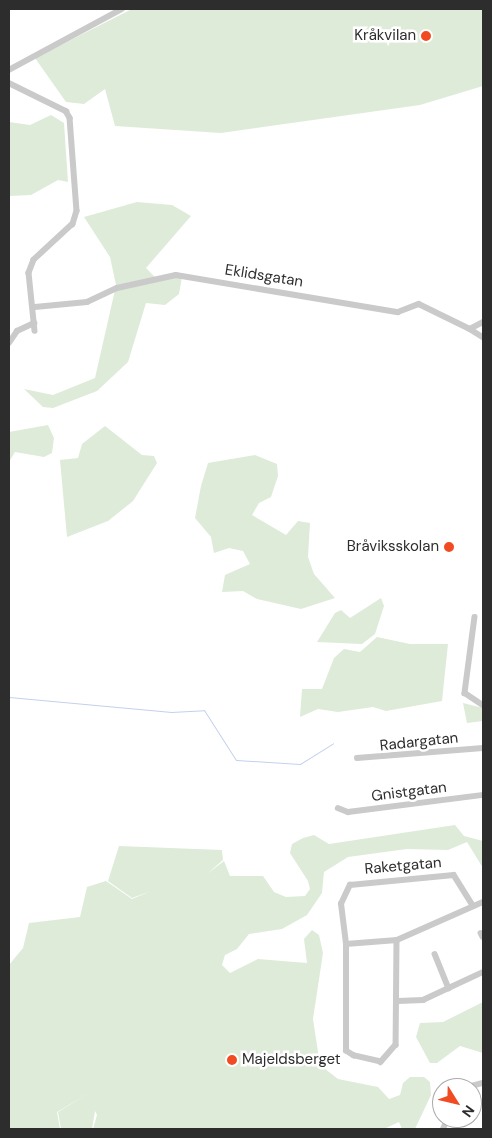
<!DOCTYPE html>
<meta charset="utf-8">
<style>
body{margin:0}
#map{position:relative;width:492px;height:1138px;overflow:hidden;background:#fff;font-family:"DM Sans",sans-serif}
div>[style]{position:absolute}
.green>*{inset:0;background:#deebd9}
.stream>*{height:1px;margin:-0.5px;padding:0 0.5px;transform-origin:0.5px;border-radius:0.5px;background:#c3d1ed}
.street>*{height:5.5px;margin:-2.75px;padding:0 2.75px;transform-origin:2.75px;border-radius:2.75px;background:#cacaca}
.dots>*{width:14px;height:14px;translate:-50% -50%;box-sizing:border-box;border:2px solid #fff;border-radius:50%}
span{translate:-50% -50%;white-space:nowrap;text-align:center;line-height:1.15;-webkit-text-stroke:5px #fff;paint-order:stroke}
.poi-label{font-size:15px;color:#2d2d2d}
.right{translate:-100% -50%;text-align:right}
.left{translate:0 -50%;text-align:left}
.street-label{font-size:15px;color:#2d2d2d}
.frame{position:absolute;inset:0;border:10px solid #2d2d2d;pointer-events:none}
.north{position:absolute;left:432px;top:1078px;width:50px;height:50px;box-sizing:border-box;background:#fff;border:1px solid #ababab;border-radius:50%;rotate:126deg;font-size:14px;font-weight:700;line-height:20px;text-align:center;color:#2d2d2d}
.north::after{content:'';display:block;margin:auto;width:18px;height:22px;background:#f04b23;clip-path:polygon(50% 0,100% 100%,50% 72%,0 100%)}
</style>
<div id="map">
<div class="green">
<div style="clip-path:polygon(132px 9px,483px 9px,483px 86px,420px 105px,221px 133px,115px 126px,105px 89px,84px 104px,66px 102px,35px 58px)"></div>
<div style="clip-path:polygon(51px 115px,64px 123px,68px 182px,58px 180px,31px 195px,9px 196px,9px 122px,30px 125px)"></div>
<div style="clip-path:polygon(137px 202px,172px 205px,191px 216px,146px 268px,155px 277px,143px 283px,116px 285px,110px 257px,84px 217px)"></div>
<div style="clip-path:polygon(175px 276px,182px 277px,179px 294px,165px 305px,146px 303px,128px 362px,97px 391px,53px 408px,43px 407px,24px 389px,53px 395px,95px 378px,115px 290px)"></div>
<div style="clip-path:polygon(48px 425px,54px 438px,52px 453px,44px 457px,15px 452px,9px 462px,9px 432px)"></div>
<div style="clip-path:polygon(105px 426px,142px 455px,154px 456px,157px 463px,133px 501px,108px 521px,67px 537px,60px 460px,78px 458px,82px 444px)"></div>
<div style="clip-path:polygon(255px 455px,277px 464px,278px 476px,271px 497px,259px 503px,252px 515px,286px 535px,298px 521px,310px 523px,308px 557px,314px 574px,335px 598px,301px 609px,257px 599px,243px 591px,222px 592px,225px 575px,250px 564px,243px 551px,229px 548px,214px 553px,211px 537px,195px 518px,201px 486px,208px 463px)"></div>
<div style="clip-path:polygon(381px 598px,384px 606px,375px 634px,362px 644px,317px 642px,335px 613px,341px 610px,350px 618px)"></div>
<div style="clip-path:polygon(377px 637px,410px 644px,448px 644px,442px 701px,386px 711px,373px 707px,338px 712px,318px 709px,300px 717px,302px 689px,322px 689px,334px 658px,344px 649px,360px 652px)"></div>
<div style="clip-path:polygon(463px 703px,483px 708px,483px 721px,467px 723px)"></div>
<div style="clip-path:polygon(455px 825px,464px 836px,483px 841px,483px 868px,467px 842px,448px 850px,407px 849px,348px 857px,324px 872px,322px 893px,307px 915px,282px 929px,249px 934px,237px 949px,225px 955px,222px 965px,230px 973px,258px 959px,307px 963px,304px 939px,312px 930px,319px 935px,323px 953px,313px 1019px,320px 1065px,338px 1079px,378px 1087px,389px 1099px,400px 1095px,403px 1083px,410px 1077px,424px 1077px,430px 1082px,431px 1095px,415px 1129px,402px 1129px,399px 1122px,384px 1129px,93px 1129px,97px 1115px,95px 1111px,92px 1129px,61px 1129px,58px 1112px,91px 1092px,57px 1112px,60px 1129px,9px 1129px,9px 965px,23px 948px,29px 923px,80px 917px,87px 887px,106px 881px,132px 899px,151px 891px,132px 898px,108px 881px,119px 846px,222px 850px,223px 860px,207px 874px,224px 861px,230px 876px,263px 876px,274px 892px,286px 897px,305px 896px,310px 889px,308px 881px,290px 853px,292px 844px,303px 838px,314px 835px,329px 844px)"></div>
<div style="clip-path:polygon(483px 1002px,483px 1053px,460px 1046px,437px 1063px,430px 1063px,416px 1037px,420px 1023px,443px 1022px)"></div>
</div>
<div class="stream">
<div style="left:9px;top:697px;width:163px;rotate:5.3deg"></div>
<div style="left:171px;top:712px;width:33px;rotate:-3deg"></div>
<div style="left:204px;top:710px;width:59px;rotate:57.4deg"></div>
<div style="left:236px;top:760px;width:64px;rotate:3.6deg"></div>
<div style="left:300px;top:764px;width:39px;rotate:-32deg"></div>
</div>
<div class="street">
<div style="left:9px;top:70px;width:128px;rotate:-28.4deg"></div>
<div style="left:9px;top:83px;width:64px;rotate:26.2deg"></div>
<div style="left:66px;top:111px;width:8px;rotate:60deg"></div>
<div style="left:70px;top:118px;width:93px;rotate:85.7deg"></div>
<div style="left:77px;top:211px;width:14px;rotate:107deg"></div>
<div style="left:73px;top:224px;width:53px;rotate:137.3deg"></div>
<div style="left:34px;top:260px;width:14px;rotate:111deg"></div>
<div style="left:29px;top:273px;width:58px;rotate:84.1deg"></div>
<div style="left:35px;top:307px;width:52px;rotate:-5.5deg"></div>
<div style="left:87px;top:302px;width:33px;rotate:-25deg"></div>
<div style="left:117px;top:288px;width:60px;rotate:-12.4deg"></div>
<div style="left:176px;top:275px;width:225px;rotate:9.5deg"></div>
<div style="left:398px;top:312px;width:22px;rotate:-21deg"></div>
<div style="left:419px;top:304px;width:57px;rotate:26.1deg"></div>
<div style="left:470px;top:329px;width:15px;rotate:-28deg"></div>
<div style="left:470px;top:329px;width:15px;rotate:32deg"></div>
<div style="left:9px;top:343px;width:14px;rotate:-56deg"></div>
<div style="left:17px;top:331px;width:19px;rotate:-25deg"></div>
<div style="left:475px;top:617px;width:77px;rotate:97.5deg"></div>
<div style="left:465px;top:693px;width:22px;rotate:34deg"></div>
<div style="left:357px;top:758px;width:126px;rotate:-4.5deg"></div>
<div style="left:338px;top:808px;width:11px;rotate:22deg"></div>
<div style="left:348px;top:812px;width:136px;rotate:-7.2deg"></div>
<div style="left:481px;top:933px;width:4px;rotate:63deg"></div>
<div style="left:397px;top:940px;width:105px;rotate:90.5deg"></div>
<div style="left:396px;top:1045px;width:23px;rotate:131deg"></div>
<div style="left:381px;top:1062px;width:28px;rotate:-167deg"></div>
<div style="left:354px;top:1056px;width:9px;rotate:-148deg"></div>
<div style="left:346px;top:1051px;width:107px;rotate:-90deg"></div>
<div style="left:346px;top:944px;width:40px;rotate:-97.1deg"></div>
<div style="left:341px;top:904px;width:21px;rotate:-65deg"></div>
<div style="left:350px;top:885px;width:104px;rotate:-5.5deg"></div>
<div style="left:454px;top:875px;width:36px;rotate:58deg"></div>
<div style="left:346px;top:944px;width:51px;rotate:-4.5deg"></div>
<div style="left:397px;top:940px;width:94px;rotate:-23.8deg"></div>
<div style="left:435px;top:954px;width:37px;rotate:68deg"></div>
<div style="left:398px;top:1001px;width:25px;rotate:-2deg"></div>
<div style="left:423px;top:1000px;width:66px;rotate:-25deg"></div>
<div style="left:464px;top:1088px;width:20px;rotate:-15deg"></div>
<div style="left:443px;top:1129px;width:12px;rotate:-66deg"></div>
</div>
<div class="dots">
<div style="left:426px;top:36px;background:#f04b23"></div>
<div style="left:449px;top:547px;background:#f04b23"></div>
<div style="left:232px;top:1060px;background:#f04b23"></div>
</div>
<div class="poi-label">
<span class="right" style="left:416px;top:36px">Kråkvilan</span>
<span class="right" style="left:439px;top:547px">Bråviksskolan</span>
<span class="left" style="left:242px;top:1060px">Majeldsberget</span>
</div>
<div class="street-label">
<span style="left:264px;top:276px;rotate:9deg">Eklidsgatan</span>
<span style="left:419px;top:742px;rotate:-6deg">Radargatan</span>
<span style="left:409px;top:792px;rotate:-7deg">Gnistgatan</span>
<span style="left:403px;top:866px;rotate:-5deg">Raketgatan</span>
</div>
<div class="frame"></div>
<div class="north">N</div>
</div>
